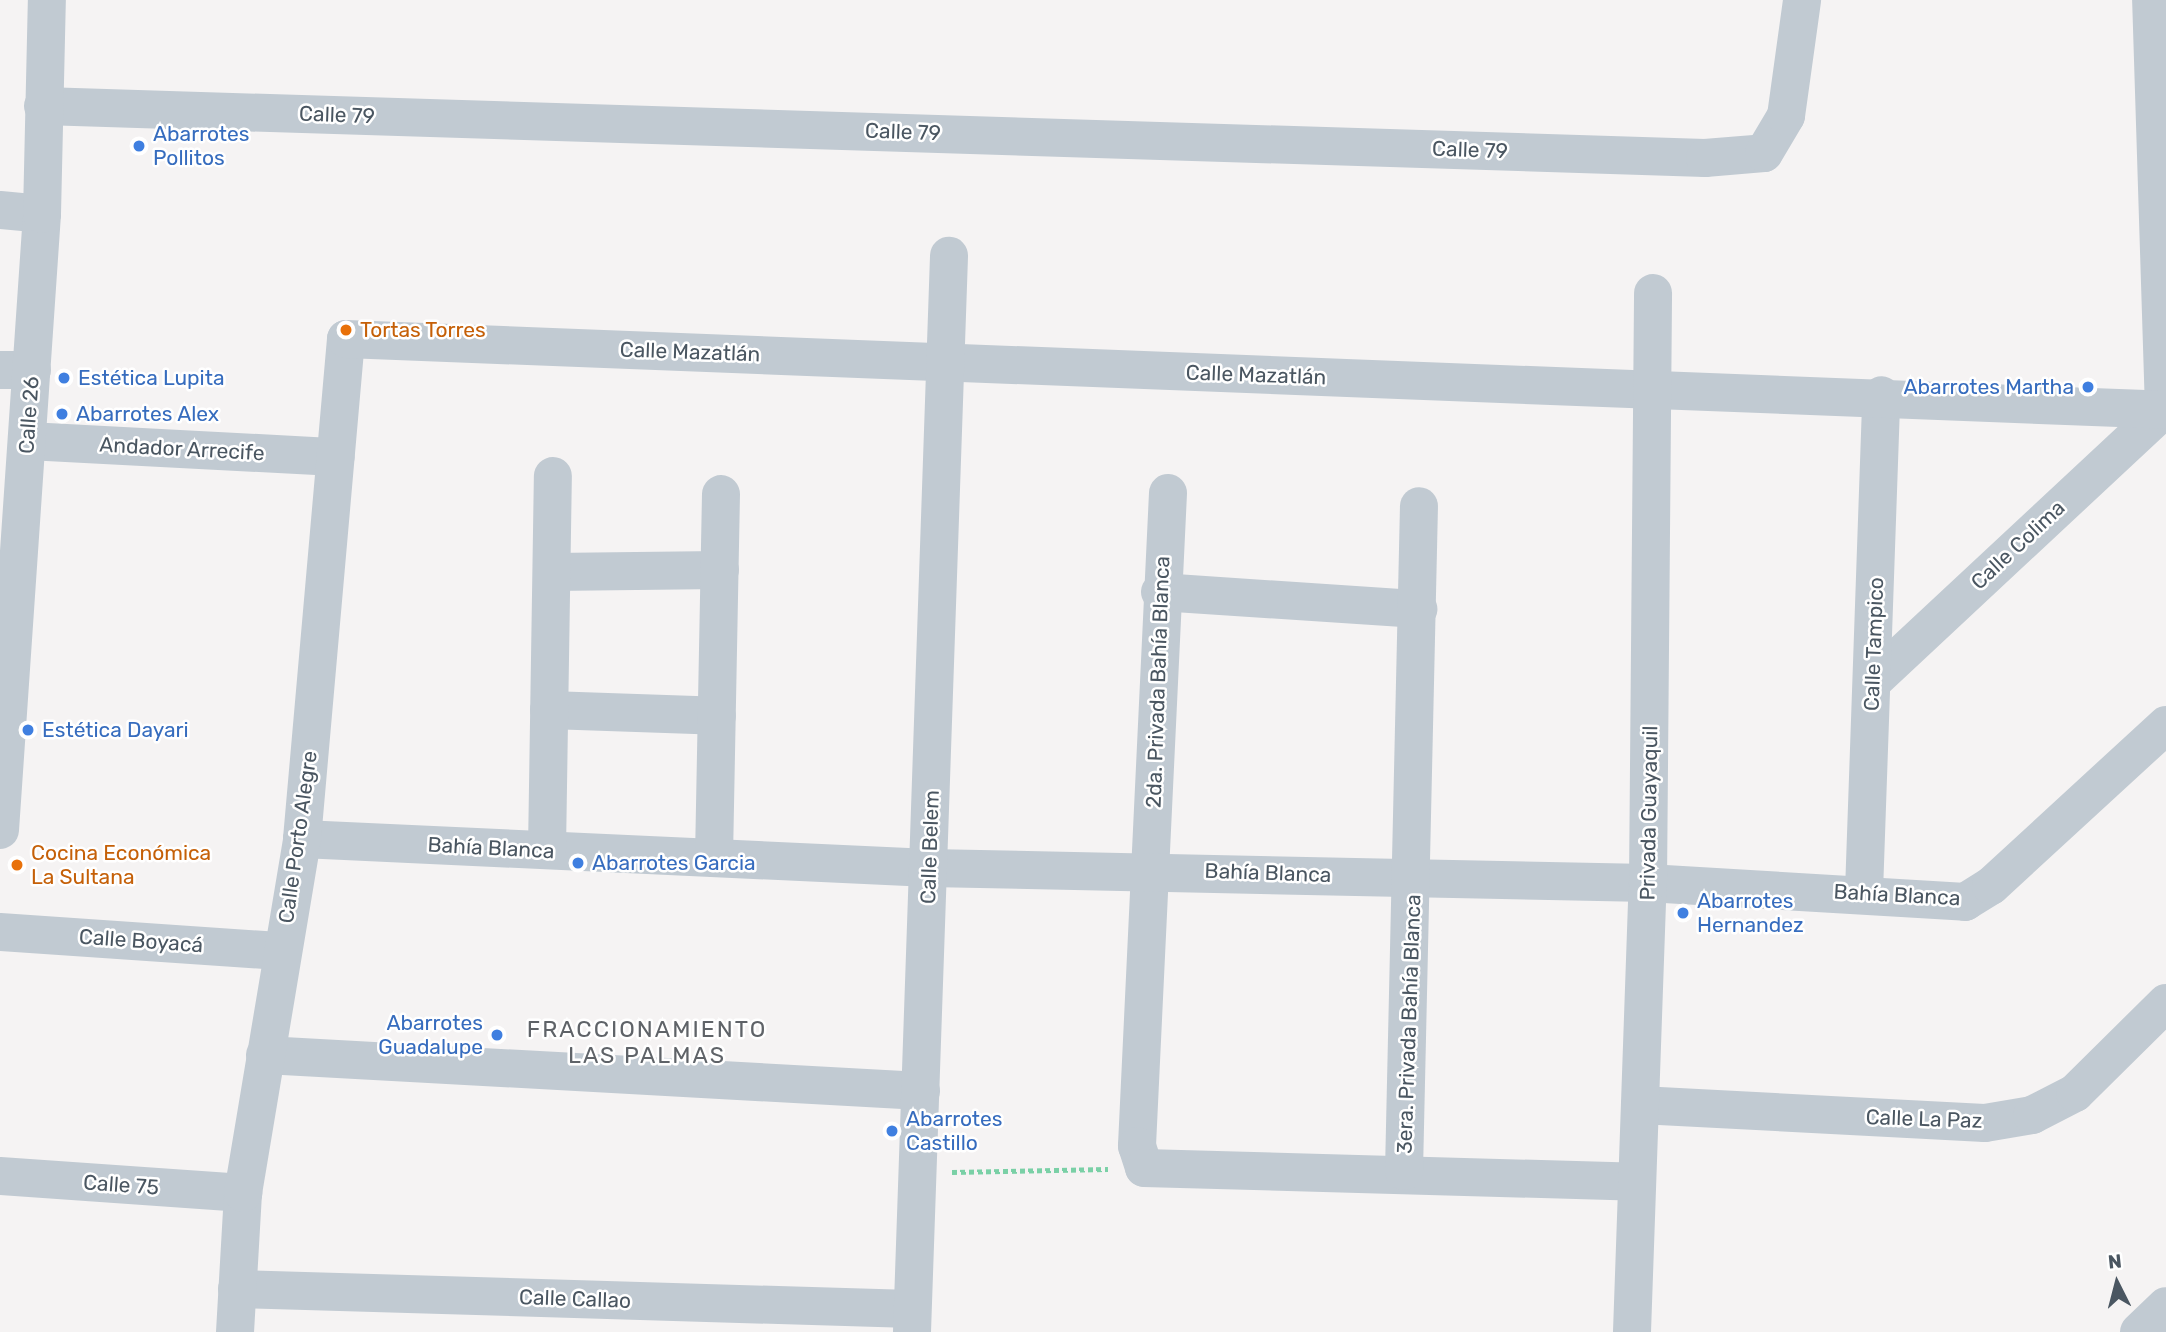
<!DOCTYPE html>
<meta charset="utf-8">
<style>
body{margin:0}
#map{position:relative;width:2166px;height:1332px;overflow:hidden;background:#f5f3f3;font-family:Rubik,sans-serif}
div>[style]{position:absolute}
.path>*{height:4.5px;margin-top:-2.25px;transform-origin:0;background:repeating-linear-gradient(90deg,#7ad0a6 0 5px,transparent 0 8.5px)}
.minor>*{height:38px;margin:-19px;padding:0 19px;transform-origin:19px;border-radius:19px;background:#c1cad2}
.dots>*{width:19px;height:19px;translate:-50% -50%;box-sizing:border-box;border:4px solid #fff;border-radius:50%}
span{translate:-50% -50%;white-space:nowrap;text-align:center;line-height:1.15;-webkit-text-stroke:5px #fff;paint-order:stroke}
.street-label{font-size:21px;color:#4a5661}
.shop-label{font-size:21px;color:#366cbe}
.left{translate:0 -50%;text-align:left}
.right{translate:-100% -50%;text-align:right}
.food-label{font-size:21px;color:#c56008}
.neighbourhood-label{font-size:23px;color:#5f6368;letter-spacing:2px}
.north{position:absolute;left:2082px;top:1248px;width:70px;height:70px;-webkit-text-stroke:5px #fff;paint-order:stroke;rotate:354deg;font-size:19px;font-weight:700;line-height:28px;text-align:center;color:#4a5661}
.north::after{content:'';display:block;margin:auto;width:24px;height:32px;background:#4a5661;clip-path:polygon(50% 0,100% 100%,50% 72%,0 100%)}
</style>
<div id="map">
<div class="path">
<div style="left:952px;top:1172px;width:156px;rotate:-1.1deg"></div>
</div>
<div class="minor">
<div style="left:43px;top:106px;width:1663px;rotate:1.79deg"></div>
<div style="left:1705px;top:158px;width:59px;rotate:-4.8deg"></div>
<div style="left:1764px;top:153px;width:43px;rotate:-59.3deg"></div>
<div style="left:1786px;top:116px;width:117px;rotate:-82.1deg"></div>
<div style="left:0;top:210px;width:42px;rotate:5.4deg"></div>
<div style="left:0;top:370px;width:32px"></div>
<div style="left:28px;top:441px;width:308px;rotate:3deg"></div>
<div style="left:1168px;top:493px;width:654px;rotate:92.72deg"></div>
<div style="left:1137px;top:1146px;width:23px;rotate:72deg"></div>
<div style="left:1144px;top:1168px;width:493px;rotate:1.6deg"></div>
<div style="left:552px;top:572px;width:168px;rotate:-0.7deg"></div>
<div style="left:1160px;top:592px;width:259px;rotate:3.8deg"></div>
<div style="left:1873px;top:681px;width:398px;rotate:-43deg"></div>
<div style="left:2164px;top:410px;width:410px;rotate:-91.8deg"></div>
<div style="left:549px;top:710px;width:168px;rotate:2deg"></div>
<div style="left:0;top:830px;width:617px;rotate:-86.1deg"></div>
<div style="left:42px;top:214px;width:214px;rotate:-88.7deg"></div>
<div style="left:302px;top:839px;width:628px;rotate:2.65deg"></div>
<div style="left:929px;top:868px;width:719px;rotate:1.2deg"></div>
<div style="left:1648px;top:883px;width:318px;rotate:3.4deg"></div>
<div style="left:1965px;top:902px;width:31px;rotate:-32deg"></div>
<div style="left:1991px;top:886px;width:238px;rotate:-42.6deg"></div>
<div style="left:547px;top:850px;width:374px;rotate:-89.1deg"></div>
<div style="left:714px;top:858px;width:364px;rotate:-88.9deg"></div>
<div style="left:1864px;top:892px;width:497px;rotate:-88deg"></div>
<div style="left:0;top:932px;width:283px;rotate:3.9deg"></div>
<div style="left:265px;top:1055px;width:657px;rotate:3.14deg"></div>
<div style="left:1640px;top:1105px;width:345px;rotate:3deg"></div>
<div style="left:1985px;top:1123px;width:48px;rotate:-9.7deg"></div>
<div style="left:2032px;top:1115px;width:48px;rotate:-27.1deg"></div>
<div style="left:2075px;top:1093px;width:128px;rotate:-44.7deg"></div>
<div style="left:1404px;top:1171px;width:665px;rotate:-88.71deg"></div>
<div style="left:0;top:1176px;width:244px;rotate:4deg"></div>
<div style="left:237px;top:1289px;width:675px;rotate:1.7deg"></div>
<div style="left:235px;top:1332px;width:139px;rotate:-86.7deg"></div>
<div style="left:243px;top:1193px;width:359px;rotate:-80.5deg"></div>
<div style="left:302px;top:839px;width:502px;rotate:-84.97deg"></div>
<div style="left:346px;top:339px;width:1821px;rotate:2.23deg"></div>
<div style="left:912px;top:1332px;width:1077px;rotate:-88.03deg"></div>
<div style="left:1632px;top:1332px;width:449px;rotate:-88deg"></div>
<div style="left:1648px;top:883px;width:590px;rotate:-89.51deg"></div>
<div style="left:2139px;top:1332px;width:37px;rotate:-44deg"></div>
</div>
<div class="dots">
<div style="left:139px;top:146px;background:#3f7fe0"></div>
<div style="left:346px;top:330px;background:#e8710a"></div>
<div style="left:64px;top:378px;background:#3f7fe0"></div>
<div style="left:2088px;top:387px;background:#3f7fe0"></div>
<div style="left:62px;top:414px;background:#3f7fe0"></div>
<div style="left:28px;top:730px;background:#3f7fe0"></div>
<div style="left:578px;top:863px;background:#3f7fe0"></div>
<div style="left:17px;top:865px;background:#e8710a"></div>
<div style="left:1683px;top:913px;background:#3f7fe0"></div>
<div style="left:497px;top:1035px;background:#3f7fe0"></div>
<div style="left:892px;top:1131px;background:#3f7fe0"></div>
</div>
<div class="street-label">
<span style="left:337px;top:115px;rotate:2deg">Calle 79</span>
<span style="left:903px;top:132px;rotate:2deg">Calle 79</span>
<span style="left:1470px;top:150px;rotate:2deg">Calle 79</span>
<span style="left:690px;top:352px;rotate:2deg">Calle Mazatlán</span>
<span style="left:1256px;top:375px;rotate:2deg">Calle Mazatlán</span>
<span style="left:29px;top:415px;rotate:-86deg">Calle 26</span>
<span style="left:182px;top:449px;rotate:3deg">Andador Arrecife</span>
<span style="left:2018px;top:545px;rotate:-43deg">Calle Colima</span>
<span style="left:1874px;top:644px;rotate:-88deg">Calle Tampico</span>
<span style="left:1158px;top:682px;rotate:-88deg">2da. Privada Bahía Blanca</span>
<span style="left:1649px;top:813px;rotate:-89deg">Privada Guayaquil</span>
<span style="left:298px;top:837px;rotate:-82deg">Calle Porto Alegre</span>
<span style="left:930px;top:847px;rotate:-88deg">Calle Belem</span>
<span style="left:491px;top:848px;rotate:3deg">Bahía Blanca</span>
<span style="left:1268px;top:873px;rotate:2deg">Bahía Blanca</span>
<span style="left:1897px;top:895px;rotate:3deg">Bahía Blanca</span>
<span style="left:141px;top:941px;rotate:4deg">Calle Boyacá</span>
<span style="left:1409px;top:1024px;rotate:-88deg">3era. Privada Bahía Blanca</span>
<span style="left:1924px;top:1119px;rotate:2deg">Calle La Paz</span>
<span style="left:121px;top:1185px;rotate:4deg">Calle 75</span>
<span style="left:575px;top:1299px;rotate:2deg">Calle Callao</span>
</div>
<div class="shop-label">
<span class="left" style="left:153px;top:146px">Abarrotes<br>Pollitos</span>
<span class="left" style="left:78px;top:378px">Estética Lupita</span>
<span class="right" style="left:2074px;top:387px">Abarrotes Martha</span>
<span class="left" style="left:76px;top:414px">Abarrotes Alex</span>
<span class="left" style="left:42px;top:730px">Estética Dayari</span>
<span class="left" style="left:592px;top:863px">Abarrotes Garcia</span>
<span class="left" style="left:1697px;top:913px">Abarrotes<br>Hernandez</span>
<span class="right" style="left:483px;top:1035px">Abarrotes<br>Guadalupe</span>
<span class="left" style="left:906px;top:1131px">Abarrotes<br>Castillo</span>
</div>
<div class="food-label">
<span class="left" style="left:360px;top:330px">Tortas Torres</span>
<span class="left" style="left:31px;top:865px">Cocina Económica<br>La Sultana</span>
</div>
<div class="neighbourhood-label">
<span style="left:647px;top:1042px">FRACCIONAMIENTO<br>LAS PALMAS</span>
</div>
<div class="north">N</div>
</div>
